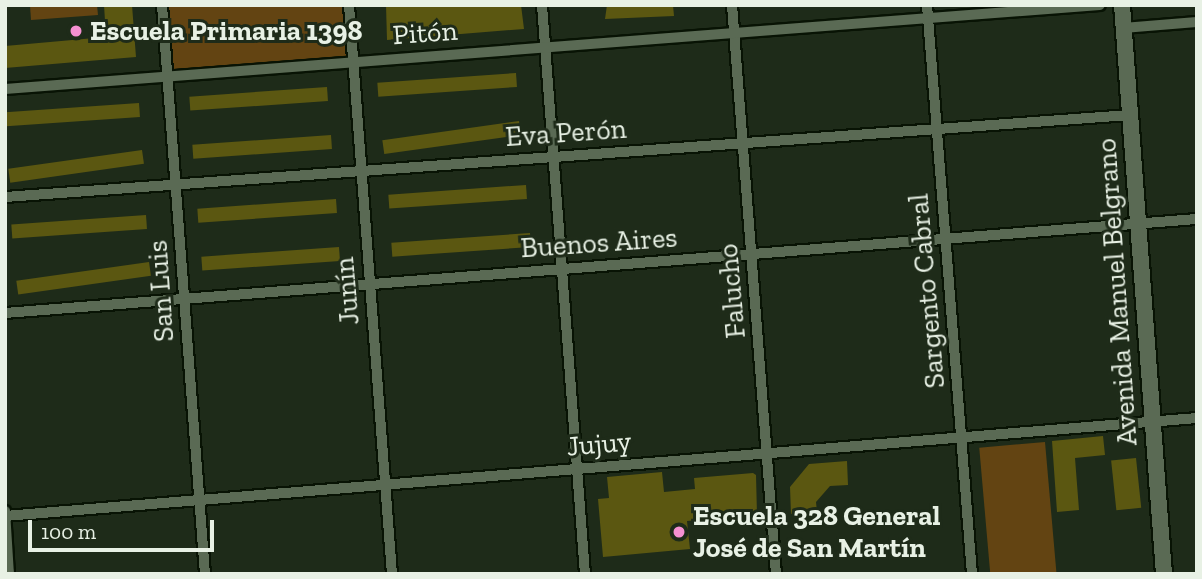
<!DOCTYPE html>
<meta charset="utf-8">
<style>
body{margin:0}
#map{position:relative;width:1202px;height:579px;overflow:hidden;background:#1e2b19;font-family:"Zilla Slab",serif}
div>[style]{position:absolute}
.green>*{inset:0;background:#634412;transform-origin:0 0}
.building>*{inset:0;background:#5b5711;transform-origin:0 0}
.roads{filter:drop-shadow(2px 0 #081304) drop-shadow(-2px 0 #081304) drop-shadow(0 2px #081304) drop-shadow(0 -2px #081304)}
.street>*{height:10px;margin:-5px;padding:0 5px;transform-origin:5px;border-radius:5px;background:#5a6a54}
.secondary>*{height:16px;margin:-8px;padding:0 8px;transform-origin:8px;border-radius:8px;background:#5a6a54}
.dots>*{width:19px;height:19px;translate:-50% -50%;box-sizing:border-box;border:4px solid #1e2b19;border-radius:50%}
span{translate:-50% -50%;white-space:nowrap;text-align:center;line-height:1.15;-webkit-text-stroke:6px #1e2b19;paint-order:stroke}
.poi-label{font-size:28px;color:#e8f1e5;font-weight:700}
.left{translate:0 -50%;text-align:left}
.street-label{font-size:28px;color:#e8f1e5}
.frame{position:absolute;inset:0;border:7px solid #e8f1e5;pointer-events:none}
.scale{position:absolute;left:28px;top:520px;width:186px;height:32px;box-sizing:border-box;border:4px solid #e8f1e5;border-top:0;padding-left:9px;font-size:21px;line-height:24px;white-space:nowrap;color:#e8f1e5;-webkit-text-stroke:5px #1e2b19;paint-order:stroke}
</style>
<div id="map">
<div class="green">
<div style="clip-path:polygon(30px 5px,97px 5px,98px 15px,31px 20px)"></div>
<div style="clip-path:polygon(162px 5px,349px 5px,353px 61px,167px 76px)"></div>
<div style="left:1045px;top:442px;width:132px;height:66px;rotate:85deg"></div>
</div>
<div class="building">
<div style="clip-path:polygon(104px 5px,132px 5px,136px 57px,5px 68px,5px 46px,106px 37px)"></div>
<div style="clip-path:polygon(386px 5px,521px 5px,524px 29px,387px 40px)"></div>
<div style="clip-path:polygon(607px 5px,673px 5px,674px 16px,605px 19px)"></div>
<div style="left:516px;top:73px;width:14px;height:139px;rotate:86deg"></div>
<div style="left:327px;top:87px;width:14px;height:138px;rotate:86deg"></div>
<div style="left:139px;top:103px;width:14px;height:134px;rotate:86deg"></div>
<div style="left:519px;top:121px;width:14px;height:138px;rotate:82deg"></div>
<div style="left:331px;top:135px;width:14px;height:139px;rotate:86deg"></div>
<div style="left:142px;top:150px;width:14px;height:135px;rotate:82deg"></div>
<div style="left:526px;top:185px;width:14px;height:138px;rotate:86deg"></div>
<div style="left:336px;top:199px;width:14px;height:139px;rotate:86deg"></div>
<div style="left:146px;top:215px;width:14px;height:135px;rotate:86deg"></div>
<div style="left:530px;top:233px;width:14px;height:139px;rotate:86deg"></div>
<div style="left:339px;top:247px;width:14px;height:138px;rotate:86deg"></div>
<div style="left:149px;top:262px;width:14px;height:134px;rotate:82deg"></div>
<div style="clip-path:polygon(1103px 436px,1105px 455px,1075px 458px,1079px 510px,1057px 512px,1052px 441px)"></div>
<div style="left:1136px;top:458px;width:50px;height:25px;rotate:84deg"></div>
<div style="clip-path:polygon(847px 461px,848px 485px,830px 486px,816px 502px,817px 512px,791px 514px,790px 487px,809px 464px)"></div>
<div style="clip-path:polygon(662px 472px,664px 492px,695px 489px,694px 478px,753px 473px,756px 475px,757px 515px,687px 521px,690px 549px,603px 557px,598px 499px,609px 498px,607px 477px)"></div>
</div>
<div class="roads">
<div class="street">
<div style="left:162px;top:5px;width:571px;rotate:85.68deg"></div>
<div style="left:349px;top:5px;width:571px;rotate:85.68deg"></div>
<div style="left:542px;top:5px;width:571px;rotate:85.68deg"></div>
<div style="left:732px;top:5px;width:571px;rotate:85.58deg"></div>
<div style="left:927px;top:5px;width:571px;rotate:85.48deg"></div>
<div style="left:1123px;top:28px;width:74px;rotate:-4.6deg"></div>
<div style="left:5px;top:89px;width:1098px;rotate:-4.39deg"></div>
<div style="left:5px;top:197px;width:1128px;rotate:-4.17deg"></div>
<div style="left:5px;top:313px;width:1196px;rotate:-4.51deg"></div>
<div style="left:5px;top:511px;width:63px;rotate:86.4deg"></div>
<div style="left:5px;top:516px;width:1196px;rotate:-4.7deg"></div>
</div>
<div class="secondary">
<div style="left:1122px;top:5px;width:571px;rotate:85.78deg"></div>
</div>
</div>
<div class="dots">
<div style="left:76px;top:31px;background:#f590d1"></div>
<div style="left:679px;top:532px;background:#f590d1"></div>
</div>
<div class="poi-label">
<span class="left" style="left:90px;top:31px">Escuela Primaria 1398</span>
<span class="left" style="left:693px;top:532px">Escuela 328 General<br>José de San Martín</span>
</div>
<div class="street-label">
<span style="left:425px;top:33px;rotate:-4deg">Pitón</span>
<span style="left:566px;top:133px;rotate:-4deg">Eva Perón</span>
<span style="left:599px;top:243px;rotate:-4deg">Buenos Aires</span>
<span style="left:161px;top:291px;rotate:-94deg">San Luis</span>
<span style="left:347px;top:291px;rotate:-95deg">Junín</span>
<span style="left:732px;top:291px;rotate:-95deg">Falucho</span>
<span style="left:927px;top:291px;rotate:-95deg">Sargento Cabral</span>
<span style="left:1117px;top:292px;rotate:-94deg">Avenida Manuel Belgrano</span>
<span style="left:599px;top:444px;rotate:-5deg">Jujuy</span>
</div>
<div class="frame"></div>
<div class="scale">100 m</div>
</div>
